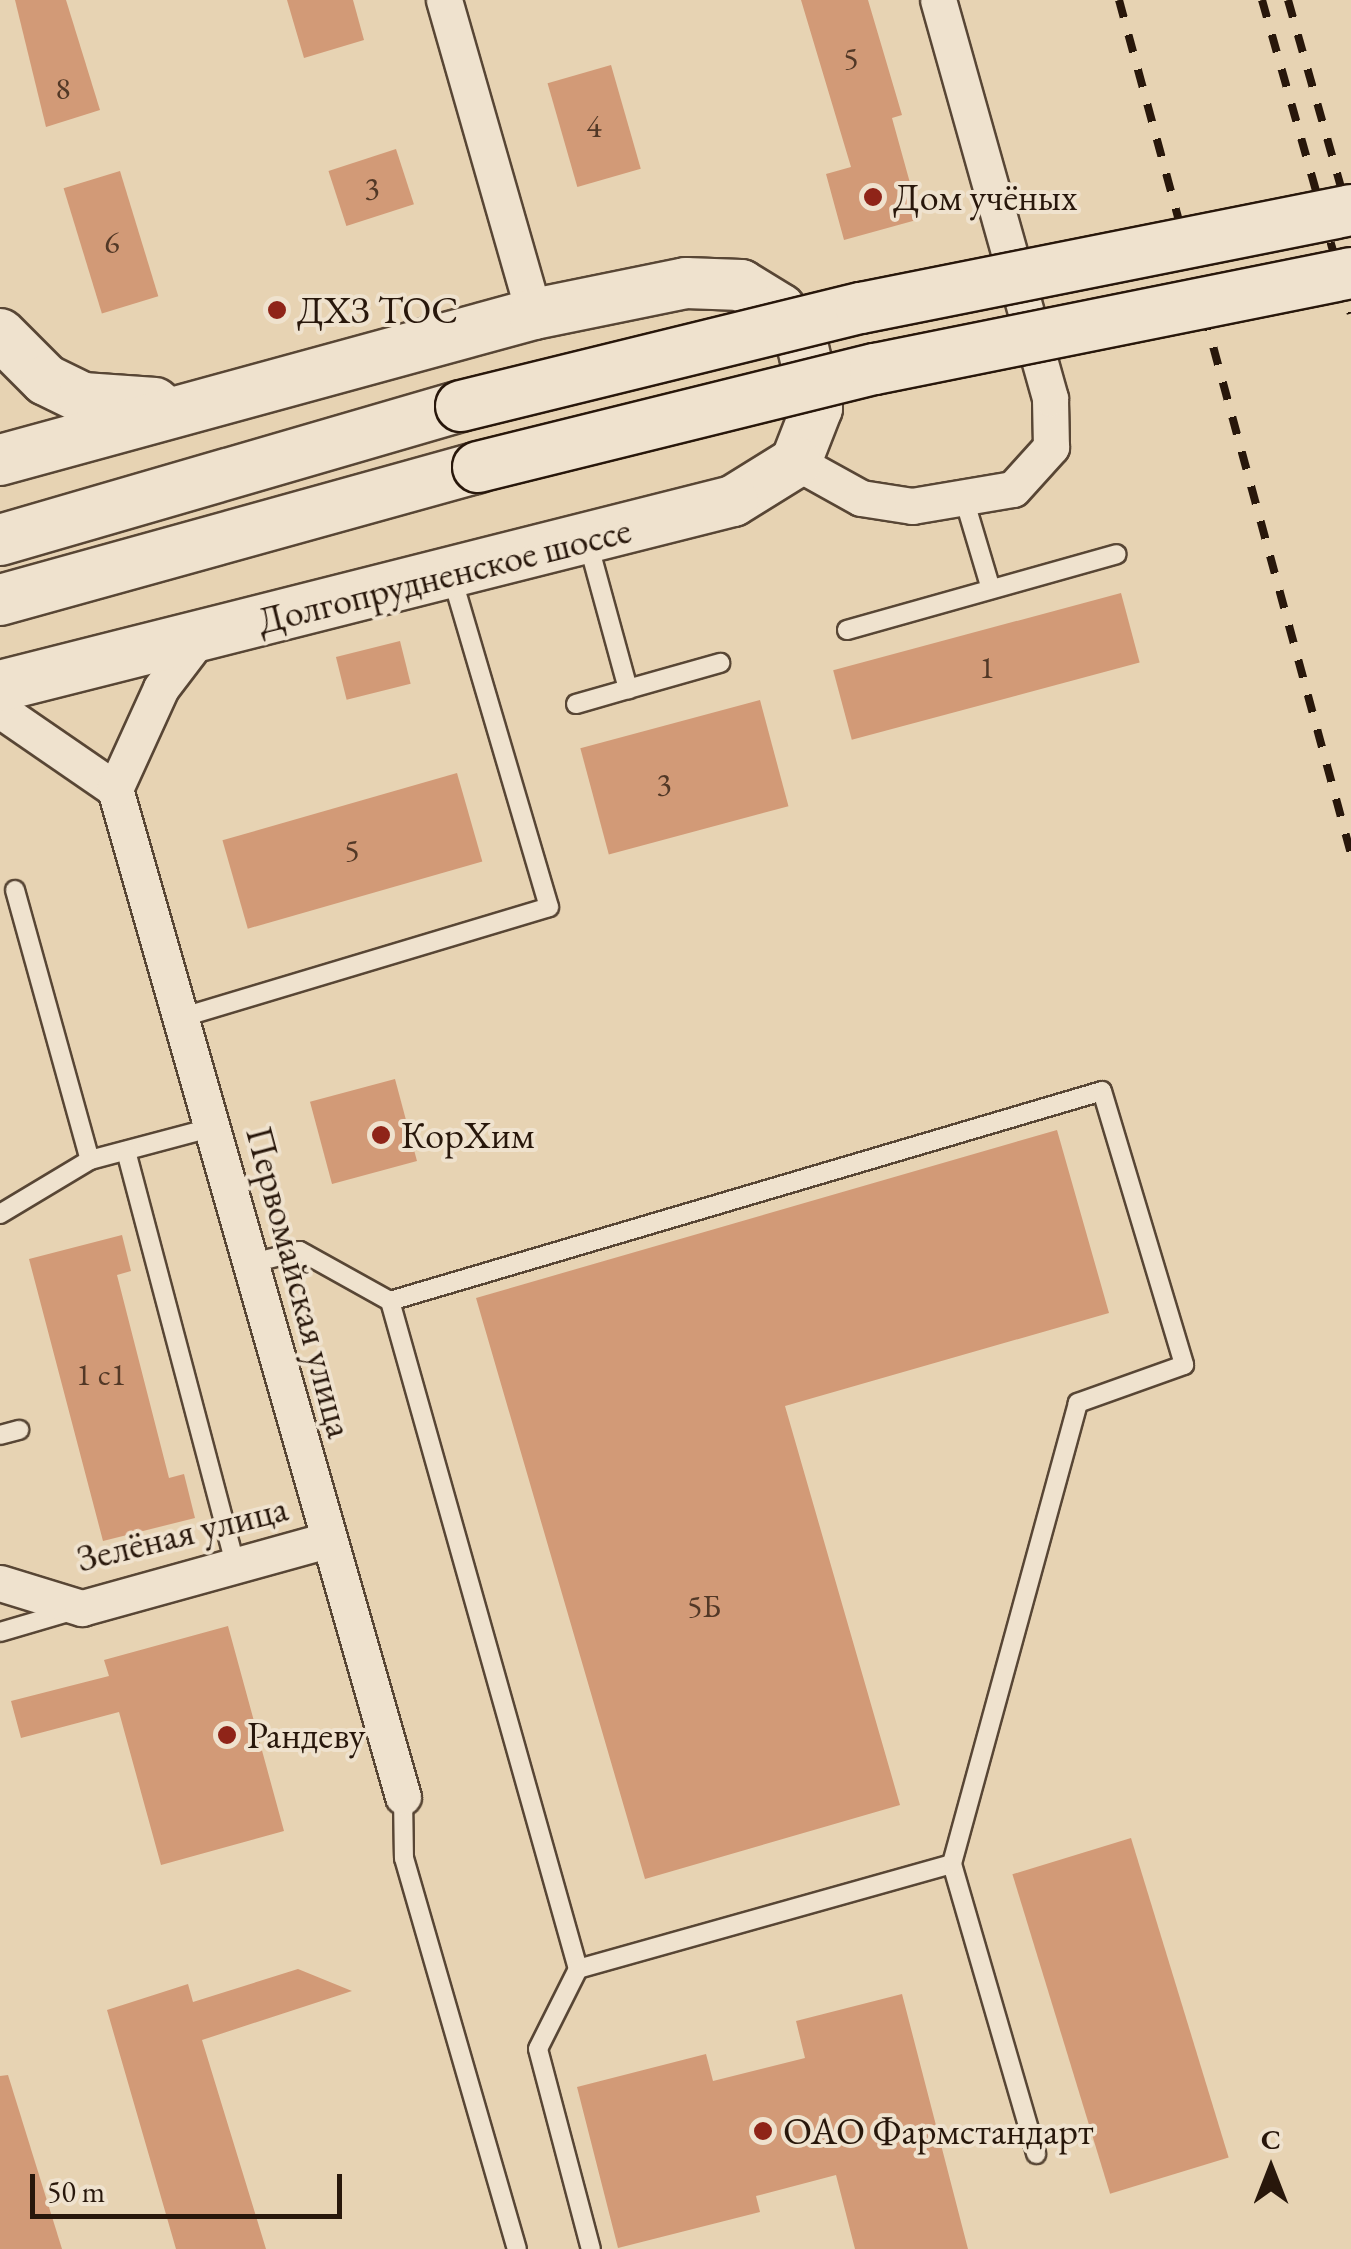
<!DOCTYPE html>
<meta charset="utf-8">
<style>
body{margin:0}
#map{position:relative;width:1351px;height:2249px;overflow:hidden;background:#e7d3b3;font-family:"EB Garamond",serif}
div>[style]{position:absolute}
.building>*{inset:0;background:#d29a77;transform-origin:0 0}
.roads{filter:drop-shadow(2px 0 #584635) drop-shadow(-2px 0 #584635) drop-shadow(0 2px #584635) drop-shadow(0 -2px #584635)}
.lane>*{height:18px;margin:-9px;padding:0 9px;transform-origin:9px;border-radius:9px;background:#efe2ce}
.street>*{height:35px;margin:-17.5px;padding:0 17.5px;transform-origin:17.5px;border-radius:17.5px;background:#efe2ce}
.secondary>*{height:50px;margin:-25px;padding:0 25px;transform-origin:25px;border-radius:25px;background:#efe2ce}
.rail>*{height:8px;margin-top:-4px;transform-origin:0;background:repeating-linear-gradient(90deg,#28170b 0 18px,transparent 0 36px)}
.bridges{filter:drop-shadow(2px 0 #28170b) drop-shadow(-2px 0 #28170b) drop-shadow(0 2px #28170b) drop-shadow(0 -2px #28170b)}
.secondary-bridge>*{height:50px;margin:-25px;padding:0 25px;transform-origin:25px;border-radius:25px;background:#efe2ce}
.dots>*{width:28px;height:28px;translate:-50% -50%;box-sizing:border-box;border:5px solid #efe2ce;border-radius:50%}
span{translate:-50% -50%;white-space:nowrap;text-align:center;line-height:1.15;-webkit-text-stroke:8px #efe2ce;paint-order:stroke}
.number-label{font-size:32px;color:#523826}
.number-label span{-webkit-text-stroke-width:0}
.poi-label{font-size:38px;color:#28170b}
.left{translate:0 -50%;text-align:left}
.street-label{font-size:38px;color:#28170b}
.north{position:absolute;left:1221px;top:2119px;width:100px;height:100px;-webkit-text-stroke:8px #efe2ce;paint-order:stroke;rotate:0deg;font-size:28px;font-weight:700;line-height:40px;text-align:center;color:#28170b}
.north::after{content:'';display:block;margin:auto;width:35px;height:45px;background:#28170b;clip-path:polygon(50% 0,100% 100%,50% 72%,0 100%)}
.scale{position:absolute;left:30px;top:2174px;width:312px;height:45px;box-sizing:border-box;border:5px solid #28170b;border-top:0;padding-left:12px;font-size:30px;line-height:35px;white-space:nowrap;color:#28170b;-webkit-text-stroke:8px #efe2ce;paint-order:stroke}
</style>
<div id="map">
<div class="building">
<div style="clip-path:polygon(15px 0,66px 0,100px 110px,46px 127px)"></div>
<div style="clip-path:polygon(287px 0,353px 0,364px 40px,304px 58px)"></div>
<div style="clip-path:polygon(801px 0,868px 0,902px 115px,892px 118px,920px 219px,844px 240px,826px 174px,851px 167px)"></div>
<div style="left:611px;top:65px;width:108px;height:66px;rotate:74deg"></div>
<div style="left:396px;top:149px;width:58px;height:71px;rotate:72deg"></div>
<div style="left:120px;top:171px;width:131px;height:59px;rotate:73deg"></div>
<div style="left:1121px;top:593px;width:72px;height:298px;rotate:75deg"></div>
<div style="left:400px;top:641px;width:44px;height:66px;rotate:76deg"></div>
<div style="left:760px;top:700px;width:110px;height:186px;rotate:75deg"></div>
<div style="left:457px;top:773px;width:92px;height:244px;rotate:74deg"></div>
<div style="left:395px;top:1079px;width:85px;height:88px;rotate:75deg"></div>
<div style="clip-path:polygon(1057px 1130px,1109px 1313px,785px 1406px,900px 1805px,645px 1879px,476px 1298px)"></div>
<div style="clip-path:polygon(122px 1235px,131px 1271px,117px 1275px,169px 1478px,184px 1474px,195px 1518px,103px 1541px,29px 1259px)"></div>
<div style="clip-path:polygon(228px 1626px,284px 1831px,161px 1865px,119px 1712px,21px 1738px,11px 1701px,109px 1676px,104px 1660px)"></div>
<div style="left:1131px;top:1838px;width:334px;height:124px;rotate:73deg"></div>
<div style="clip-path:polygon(298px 1969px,352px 1991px,202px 2040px,266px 2249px,176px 2249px,107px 2010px,188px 1984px,193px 2002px)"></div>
<div style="clip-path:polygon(902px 1994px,968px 2249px,855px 2249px,836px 2175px,756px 2196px,760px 2212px,618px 2248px,577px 2087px,706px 2054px,713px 2081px,805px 2058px,796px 2021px)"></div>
<div style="clip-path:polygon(8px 2075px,62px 2249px,0 2249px,0 2076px)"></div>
</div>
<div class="roads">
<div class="lane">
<div style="left:965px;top:502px;width:91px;rotate:73.4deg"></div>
<div style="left:587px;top:539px;width:156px;rotate:74.7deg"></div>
<div style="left:628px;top:689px;width:96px;rotate:-15.8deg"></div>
<div style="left:847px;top:630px;width:280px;rotate:-15.7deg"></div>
<div style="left:576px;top:704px;width:54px;rotate:-16.1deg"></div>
<div style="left:15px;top:890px;width:280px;rotate:74.5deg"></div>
<div style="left:90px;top:1160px;width:128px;rotate:-14.9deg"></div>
<div style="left:183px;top:1017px;width:382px;rotate:-16.7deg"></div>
<div style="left:549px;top:907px;width:346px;rotate:-106.4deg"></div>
<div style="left:126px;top:1151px;width:428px;rotate:75.2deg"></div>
<div style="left:0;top:1214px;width:105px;rotate:-31deg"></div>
<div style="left:252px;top:1263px;width:49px;rotate:-14deg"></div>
<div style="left:300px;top:1251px;width:103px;rotate:29.1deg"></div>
<div style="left:390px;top:1301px;width:694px;rotate:74.28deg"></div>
<div style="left:578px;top:1969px;width:388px;rotate:-15.7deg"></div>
<div style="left:952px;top:1864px;width:302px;rotate:73.8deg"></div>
<div style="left:390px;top:1301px;width:742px;rotate:-16.43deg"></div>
<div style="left:1102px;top:1091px;width:286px;rotate:73.3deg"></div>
<div style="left:1184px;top:1365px;width:113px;rotate:160.3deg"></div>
<div style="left:1078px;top:1403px;width:478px;rotate:105.3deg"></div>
<div style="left:0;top:1435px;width:20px;rotate:-15deg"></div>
<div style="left:0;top:1632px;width:75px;rotate:-16.3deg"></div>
<div style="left:403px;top:1797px;width:61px;rotate:89.1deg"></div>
<div style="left:404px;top:1858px;width:407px;rotate:73.9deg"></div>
<div style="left:578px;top:1969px;width:89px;rotate:116.6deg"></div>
<div style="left:538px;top:2049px;width:207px;rotate:75.2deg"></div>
</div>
<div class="street">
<div style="left:444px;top:0;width:327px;rotate:74deg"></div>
<div style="left:796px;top:462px;width:74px;rotate:29deg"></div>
<div style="left:861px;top:498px;width:52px;rotate:8.9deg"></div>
<div style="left:912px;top:506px;width:102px;rotate:-9.6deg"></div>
<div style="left:1013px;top:489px;width:57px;rotate:-47.9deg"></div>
<div style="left:1051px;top:447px;width:49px;rotate:-91.2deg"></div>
<div style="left:1050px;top:398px;width:413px;rotate:-105.7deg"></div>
<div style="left:0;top:710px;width:140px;rotate:34.5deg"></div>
<div style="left:115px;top:789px;width:1048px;rotate:74.05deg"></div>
<div style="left:115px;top:789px;width:111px;rotate:-65.5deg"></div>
<div style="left:161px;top:688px;width:64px;rotate:-52.6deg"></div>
<div style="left:0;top:1583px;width:86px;rotate:17deg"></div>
<div style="left:82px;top:1608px;width:255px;rotate:-15.5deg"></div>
</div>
<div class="secondary">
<div style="left:0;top:334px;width:65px;rotate:45deg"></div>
<div style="left:46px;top:380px;width:41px;rotate:25.9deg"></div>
<div style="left:83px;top:398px;width:72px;rotate:4deg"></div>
<div style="left:0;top:460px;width:554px;rotate:-15.29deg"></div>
<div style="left:534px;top:314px;width:155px;rotate:-11.5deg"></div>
<div style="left:686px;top:283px;width:55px;rotate:2.1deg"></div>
<div style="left:741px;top:285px;width:46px;rotate:31.6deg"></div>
<div style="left:780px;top:309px;width:37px;rotate:55deg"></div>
<div style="left:801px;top:339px;width:71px;rotate:76.9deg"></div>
<div style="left:817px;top:408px;width:58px;rotate:111.3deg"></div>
<div style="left:796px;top:462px;width:74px;rotate:148.2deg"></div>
<div style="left:733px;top:501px;width:756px;rotate:165.84deg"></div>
<div style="left:0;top:540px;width:480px;rotate:-16.2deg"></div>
<div style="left:0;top:600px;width:496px;rotate:-15.5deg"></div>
</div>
</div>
<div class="rail">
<div style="left:1119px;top:0;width:885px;rotate:74.8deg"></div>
<div style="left:1262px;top:0;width:326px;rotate:74.2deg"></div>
<div style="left:1288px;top:0;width:231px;rotate:74.2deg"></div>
</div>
<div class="bridges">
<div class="secondary-bridge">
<div style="left:461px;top:406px;width:412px;rotate:-13.8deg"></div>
<div style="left:861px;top:308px;width:500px;rotate:-11.3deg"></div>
<div style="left:478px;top:467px;width:409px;rotate:-13.9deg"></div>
<div style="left:875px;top:369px;width:486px;rotate:-11.4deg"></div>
</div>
</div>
<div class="dots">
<div style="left:873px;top:197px;background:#8f2418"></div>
<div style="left:277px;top:310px;background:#8f2418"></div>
<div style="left:381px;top:1135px;background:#8f2418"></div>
<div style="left:227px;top:1735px;background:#8f2418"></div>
<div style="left:763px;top:2131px;background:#8f2418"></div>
</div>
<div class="number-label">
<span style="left:851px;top:58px">5</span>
<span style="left:63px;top:88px">8</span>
<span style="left:594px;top:126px">4</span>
<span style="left:372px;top:188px">3</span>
<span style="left:112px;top:242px">6</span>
<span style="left:987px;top:667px">1</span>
<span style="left:664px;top:784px">3</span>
<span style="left:352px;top:850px">5</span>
<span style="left:101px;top:1374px">1 с1</span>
<span style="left:704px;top:1606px">5Б</span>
</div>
<div class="poi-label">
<span class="left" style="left:893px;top:197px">Дом учёных</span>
<span class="left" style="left:297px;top:310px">ДХЗ ТОС</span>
<span class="left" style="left:401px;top:1135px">КорХим</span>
<span class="left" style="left:247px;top:1735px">Рандеву</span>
<span class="left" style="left:783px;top:2131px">ОАО Фармстандарт</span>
</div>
<div class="street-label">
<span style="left:444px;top:575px;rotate:-14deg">Долгопрудненское шоссе</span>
<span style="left:300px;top:1282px;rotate:75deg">Первомайская улица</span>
<span style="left:182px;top:1533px;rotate:-14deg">Зелёная улица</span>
</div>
<div class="north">С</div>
<div class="scale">50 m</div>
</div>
